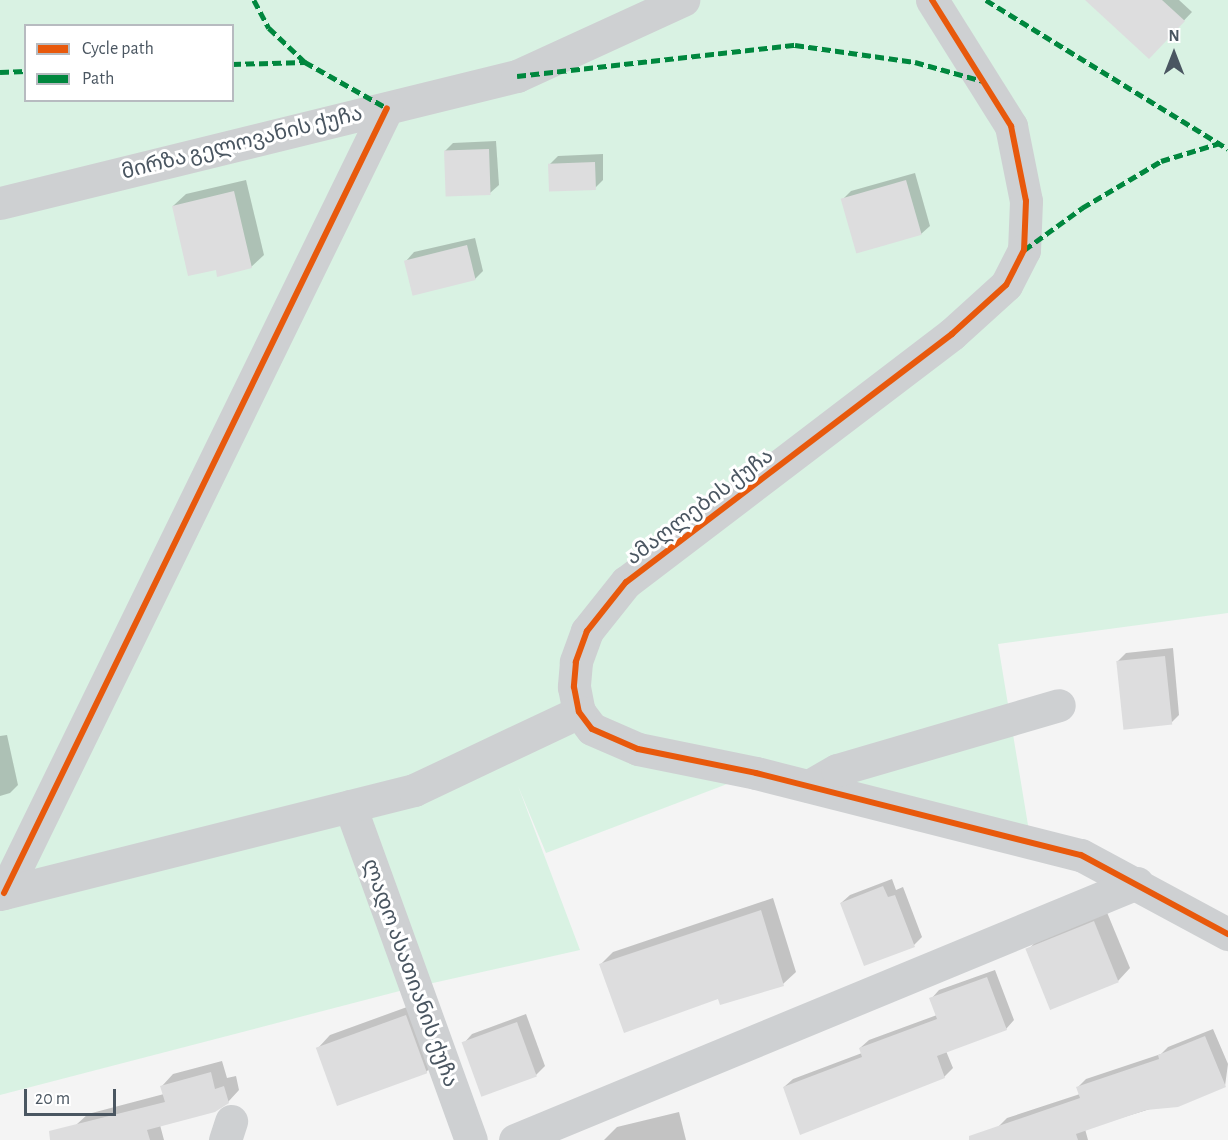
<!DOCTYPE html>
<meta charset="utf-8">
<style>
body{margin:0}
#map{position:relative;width:1228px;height:1140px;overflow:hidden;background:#f4f4f4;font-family:"Alegreya Sans","Noto Sans Georgian",sans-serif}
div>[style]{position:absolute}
.green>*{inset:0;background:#d9f2e3}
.shadow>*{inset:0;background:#0003}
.building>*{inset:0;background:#ddddde;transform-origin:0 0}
.minor>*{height:33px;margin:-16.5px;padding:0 16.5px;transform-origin:16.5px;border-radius:16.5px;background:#ced0d2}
.quiet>*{height:4.5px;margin-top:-2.25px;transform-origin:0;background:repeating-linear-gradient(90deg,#00873e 0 9px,transparent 0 13.5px)}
.cycleway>*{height:6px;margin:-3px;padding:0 3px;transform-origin:3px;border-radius:3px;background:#e8590c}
span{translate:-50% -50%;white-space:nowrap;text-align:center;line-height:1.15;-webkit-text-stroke:6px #fff;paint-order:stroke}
.street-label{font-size:21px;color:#4a5661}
.legend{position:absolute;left:24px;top:24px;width:210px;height:78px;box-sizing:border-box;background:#fff;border:2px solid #b7bbc0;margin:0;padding:8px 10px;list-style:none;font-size:18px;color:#4a5661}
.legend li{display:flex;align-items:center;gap:12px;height:30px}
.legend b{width:30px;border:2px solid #b7bbc0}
.north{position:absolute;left:1144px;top:24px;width:60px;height:60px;-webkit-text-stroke:4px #fff;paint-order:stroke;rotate:0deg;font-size:16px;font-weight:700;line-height:24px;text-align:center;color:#4a5661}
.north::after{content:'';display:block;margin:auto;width:21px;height:27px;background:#4a5661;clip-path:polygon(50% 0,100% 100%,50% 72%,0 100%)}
.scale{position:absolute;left:24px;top:1089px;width:92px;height:27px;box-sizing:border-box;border:3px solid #4a5661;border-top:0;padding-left:8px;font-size:18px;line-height:21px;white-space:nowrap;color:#4a5661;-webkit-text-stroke:4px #fff;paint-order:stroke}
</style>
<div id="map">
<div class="green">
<div style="clip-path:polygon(evenodd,0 0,1228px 0,1228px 613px,998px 644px,1031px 843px,756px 773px,546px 853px,518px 786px,580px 950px,415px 987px,0 1095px,0 0,26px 26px,232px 26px,232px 100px,26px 100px,26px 26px)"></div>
</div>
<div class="shadow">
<div style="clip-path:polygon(1111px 0,1179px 0,1192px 12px,1157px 49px)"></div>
<div style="clip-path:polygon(496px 141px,499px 185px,490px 193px,445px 151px,453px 143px)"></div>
<div style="clip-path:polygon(603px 154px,603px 180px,595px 188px,550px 164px,558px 156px)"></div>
<div style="clip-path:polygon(915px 173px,930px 226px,921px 234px,842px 200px,851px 191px)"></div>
<div style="clip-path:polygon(246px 180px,264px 255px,251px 267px,173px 206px,186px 194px)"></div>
<div style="clip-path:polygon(475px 238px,483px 271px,475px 279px,406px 261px,414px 252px)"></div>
<div style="clip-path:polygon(1173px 648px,1179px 715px,1171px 723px,1118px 661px,1126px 653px)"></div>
<div style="clip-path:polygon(7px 735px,18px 785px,10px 793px,0 796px,0 736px)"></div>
<div style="clip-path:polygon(892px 879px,896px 890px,903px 887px,922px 937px,914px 945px,841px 903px,850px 895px)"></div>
<div style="clip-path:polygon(773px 898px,796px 972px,783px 984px,601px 964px,613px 952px)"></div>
<div style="clip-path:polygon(1106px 910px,1130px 968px,1118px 981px,1028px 950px,1040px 937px)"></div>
<div style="clip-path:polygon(995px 970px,1014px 1020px,1006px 1029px,946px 1051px,953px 1068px,944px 1077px,784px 1087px,793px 1079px,862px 1053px,860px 1048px,869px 1040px,937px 1015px,931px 999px,939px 990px)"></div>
<div style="clip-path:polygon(418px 1003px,439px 1060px,426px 1072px,318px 1048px,330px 1035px)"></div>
<div style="clip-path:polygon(526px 1014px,545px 1066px,536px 1075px,464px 1043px,472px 1034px)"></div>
<div style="clip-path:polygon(1213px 1029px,1228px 1064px,1225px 1086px,1085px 1129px,1088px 1140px,1004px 1140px,999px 1126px,1007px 1118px,1080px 1094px,1078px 1087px,1086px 1079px,1161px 1054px,1168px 1047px)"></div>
<div style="clip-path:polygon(222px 1061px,227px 1078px,236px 1076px,239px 1090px,228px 1102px,160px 1125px,164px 1140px,80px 1140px,76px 1125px,88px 1114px,164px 1094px,162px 1086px,173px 1074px)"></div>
<div style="clip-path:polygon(679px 1112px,686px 1140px,604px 1140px,617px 1127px)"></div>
</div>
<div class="building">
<div style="clip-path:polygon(1085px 0,1162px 0,1185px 21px,1149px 59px)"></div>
<div style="left:489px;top:149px;width:46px;height:45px;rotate:88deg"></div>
<div style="left:595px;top:162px;width:28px;height:47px;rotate:88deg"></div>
<div style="left:906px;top:180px;width:57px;height:68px;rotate:74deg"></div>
<div style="clip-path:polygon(234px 191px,252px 268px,217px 277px,216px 270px,188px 276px,172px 206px)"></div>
<div style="left:467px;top:245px;width:36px;height:65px;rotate:76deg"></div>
<div style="left:1165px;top:656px;width:69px;height:49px;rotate:84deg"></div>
<div style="clip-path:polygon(883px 886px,888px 897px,895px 895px,915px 947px,864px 966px,840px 903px)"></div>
<div style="clip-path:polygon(761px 910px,784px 986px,720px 1005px,718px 999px,624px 1033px,599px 964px)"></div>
<div style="left:1094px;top:921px;width:66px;height:74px;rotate:68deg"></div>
<div style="clip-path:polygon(987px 977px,1007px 1030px,937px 1056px,945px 1078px,800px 1135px,783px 1087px,862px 1057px,859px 1048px,937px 1019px,929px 998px)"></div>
<div style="left:406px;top:1015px;width:62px;height:96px;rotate:70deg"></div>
<div style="left:517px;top:1022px;width:58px;height:59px;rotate:70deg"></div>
<div style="clip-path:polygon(1205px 1036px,1226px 1087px,1178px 1107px,1146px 1110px,1076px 1134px,1078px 1140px,969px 1140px,969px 1136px,1080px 1098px,1076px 1087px,1159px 1059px,1158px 1055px)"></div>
<div style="clip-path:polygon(211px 1072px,215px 1089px,224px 1086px,229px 1103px,215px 1112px,147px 1130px,150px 1140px,50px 1140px,49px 1131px,165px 1102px,160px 1086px)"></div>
</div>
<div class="minor">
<div style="left:932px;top:0;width:149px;rotate:57.9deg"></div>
<div style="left:1011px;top:126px;width:76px;rotate:78.7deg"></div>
<div style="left:1026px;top:201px;width:49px;rotate:92.3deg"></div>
<div style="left:1024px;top:250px;width:39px;rotate:117deg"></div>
<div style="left:1006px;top:285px;width:73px;rotate:137.8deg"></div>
<div style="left:952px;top:334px;width:410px;rotate:142.7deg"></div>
<div style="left:626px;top:582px;width:63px;rotate:128.5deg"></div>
<div style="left:587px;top:631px;width:33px;rotate:110deg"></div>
<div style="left:576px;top:662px;width:25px;rotate:95deg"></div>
<div style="left:574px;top:687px;width:25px;rotate:79deg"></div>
<div style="left:579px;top:712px;width:21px;rotate:53deg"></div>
<div style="left:592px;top:729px;width:50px;rotate:23.5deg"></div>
<div style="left:638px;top:749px;width:120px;rotate:11.5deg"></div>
<div style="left:756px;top:773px;width:335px;rotate:14.2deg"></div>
<div style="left:1081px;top:855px;width:167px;rotate:28.3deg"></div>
<div style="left:0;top:203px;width:532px;rotate:-13.8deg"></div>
<div style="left:517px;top:76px;width:183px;rotate:-24.6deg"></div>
<div style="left:809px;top:786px;width:32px;rotate:-30deg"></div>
<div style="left:837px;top:770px;width:231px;rotate:-16.3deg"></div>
<div style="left:350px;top:806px;width:355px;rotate:70.1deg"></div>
<div style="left:4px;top:893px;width:873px;rotate:-63.99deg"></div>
<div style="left:0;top:894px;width:427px;rotate:-14.1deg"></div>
<div style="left:414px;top:790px;width:183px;rotate:-25.3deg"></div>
<div style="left:225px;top:1140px;width:20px;rotate:-72deg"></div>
<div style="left:515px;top:1140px;width:673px;rotate:-22.45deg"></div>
</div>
<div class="quiet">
<div style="left:254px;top:0;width:32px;rotate:62deg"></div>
<div style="left:269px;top:28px;width:50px;rotate:43.4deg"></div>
<div style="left:305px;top:62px;width:94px;rotate:29.3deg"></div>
<div style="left:986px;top:0;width:284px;rotate:31.6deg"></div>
<div style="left:232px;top:64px;width:73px;rotate:-1.6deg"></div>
<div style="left:0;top:72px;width:26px;rotate:-2deg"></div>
<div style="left:517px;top:76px;width:280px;rotate:-6.4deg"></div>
<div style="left:795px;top:45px;width:121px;rotate:8.1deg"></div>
<div style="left:915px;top:62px;width:71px;rotate:15.6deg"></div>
<div style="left:1024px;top:250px;width:72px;rotate:-35.9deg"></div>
<div style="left:1082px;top:208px;width:92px;rotate:-30.7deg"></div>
<div style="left:1161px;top:161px;width:62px;rotate:-17deg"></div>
</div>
<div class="cycleway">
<div style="left:932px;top:0;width:149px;rotate:57.9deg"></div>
<div style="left:1011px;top:126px;width:76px;rotate:78.7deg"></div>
<div style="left:1026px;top:201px;width:49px;rotate:92.3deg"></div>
<div style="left:1024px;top:250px;width:39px;rotate:117deg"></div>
<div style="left:1006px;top:285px;width:73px;rotate:137.8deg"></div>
<div style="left:952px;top:334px;width:410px;rotate:142.7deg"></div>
<div style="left:626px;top:582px;width:63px;rotate:128.5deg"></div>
<div style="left:587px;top:631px;width:33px;rotate:110deg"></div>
<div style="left:576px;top:662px;width:25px;rotate:95deg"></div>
<div style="left:574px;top:687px;width:25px;rotate:79deg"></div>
<div style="left:579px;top:712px;width:21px;rotate:53deg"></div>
<div style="left:592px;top:729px;width:50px;rotate:23.5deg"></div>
<div style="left:638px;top:749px;width:120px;rotate:11.5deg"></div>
<div style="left:756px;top:773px;width:335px;rotate:14.2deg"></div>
<div style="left:1081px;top:855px;width:167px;rotate:28.3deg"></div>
<div style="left:4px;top:893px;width:873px;rotate:-63.99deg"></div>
</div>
<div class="street-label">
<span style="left:242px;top:143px;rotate:-14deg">მირზა გელოვანის ქუჩა</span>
<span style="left:700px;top:507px;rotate:-37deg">ამაღლების ქუჩა</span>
<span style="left:410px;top:973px;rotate:70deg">ლადო ასათიანის ქუჩა</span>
</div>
<ul class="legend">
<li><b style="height:8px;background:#e8590c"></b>Cycle path</li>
<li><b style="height:8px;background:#00873e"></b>Path</li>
</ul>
<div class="north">N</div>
<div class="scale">20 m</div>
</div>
